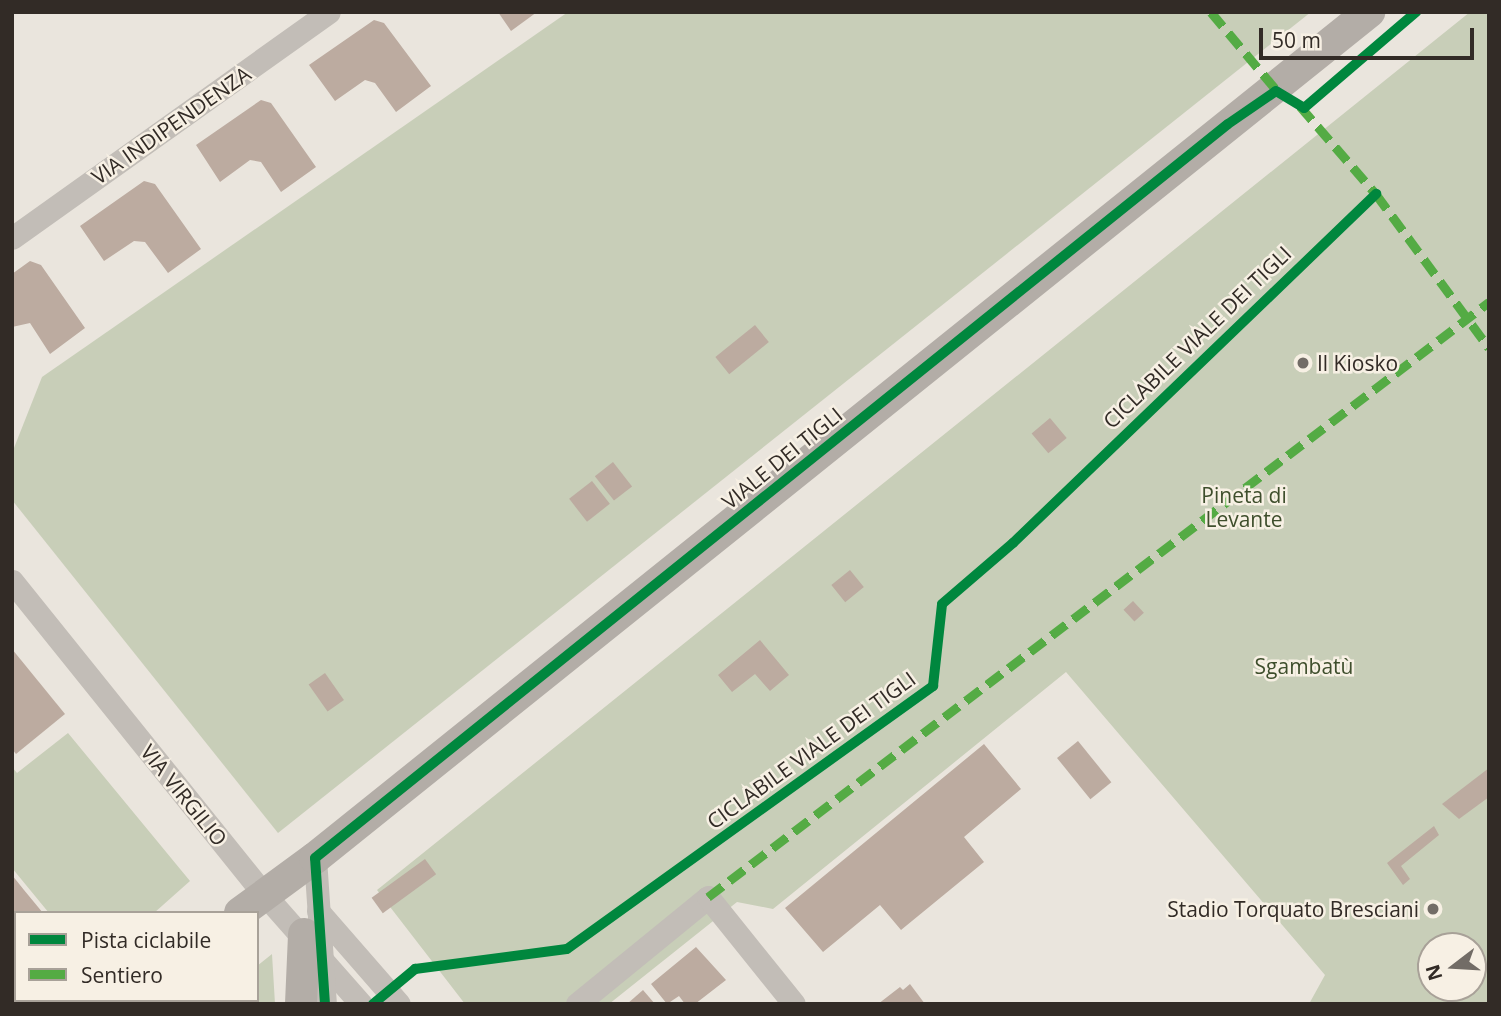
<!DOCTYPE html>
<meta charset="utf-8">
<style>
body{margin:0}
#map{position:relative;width:1501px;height:1016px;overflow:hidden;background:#eae5dd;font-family:"Open Sans",sans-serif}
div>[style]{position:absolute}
.green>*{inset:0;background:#c8ceb8}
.building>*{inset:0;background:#bcaba0;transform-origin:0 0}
.street>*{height:23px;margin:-11.5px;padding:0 11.5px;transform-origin:11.5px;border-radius:11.5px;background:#c2bdb7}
.secondary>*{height:32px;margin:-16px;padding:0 16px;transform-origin:16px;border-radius:16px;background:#b3ada7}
.quiet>*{height:9px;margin-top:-4.5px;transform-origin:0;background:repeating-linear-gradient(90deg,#54ab44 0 18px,transparent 0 27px)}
.cycleway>*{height:10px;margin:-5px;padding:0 5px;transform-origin:5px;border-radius:5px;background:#00873e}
.dots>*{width:19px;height:19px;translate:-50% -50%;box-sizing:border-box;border:4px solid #f7f0e4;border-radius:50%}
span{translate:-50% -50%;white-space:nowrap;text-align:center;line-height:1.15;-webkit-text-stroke:5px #f7f0e4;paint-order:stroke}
.street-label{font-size:21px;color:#322b26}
.poi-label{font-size:21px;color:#322b26}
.left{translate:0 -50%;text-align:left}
.right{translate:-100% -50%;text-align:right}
.park-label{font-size:21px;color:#3e4e2c}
.frame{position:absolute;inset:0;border:14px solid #322b26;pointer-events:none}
.legend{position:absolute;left:14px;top:911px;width:245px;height:91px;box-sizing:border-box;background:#f7f0e4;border:2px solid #a8a198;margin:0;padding:9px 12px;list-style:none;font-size:21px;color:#322b26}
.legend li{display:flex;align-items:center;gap:14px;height:35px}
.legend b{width:35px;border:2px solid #a8a198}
.north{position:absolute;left:1417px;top:932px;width:70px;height:70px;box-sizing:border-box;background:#f7f0e4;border:2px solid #a8a198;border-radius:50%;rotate:253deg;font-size:19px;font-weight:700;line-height:28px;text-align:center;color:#322b26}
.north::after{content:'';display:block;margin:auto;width:24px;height:32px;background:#726c66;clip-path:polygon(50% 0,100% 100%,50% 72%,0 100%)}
.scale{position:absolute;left:1259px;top:28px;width:215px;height:32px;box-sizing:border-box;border:4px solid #322b26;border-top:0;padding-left:9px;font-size:21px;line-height:24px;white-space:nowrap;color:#322b26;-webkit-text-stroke:5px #f7f0e4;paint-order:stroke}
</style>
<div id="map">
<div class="green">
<div style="clip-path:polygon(568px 12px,1311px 12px,278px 833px,12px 500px,12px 453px,42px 377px)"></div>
<div style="clip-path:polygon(evenodd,1470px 12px,1489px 12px,1489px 1004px,1309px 1004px,1325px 975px,1066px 672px,773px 909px,737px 902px,609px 1004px,465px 1004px,377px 890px,1470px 12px,1431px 946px,1473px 946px,1473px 988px,1431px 988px,1431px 946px)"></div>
<div style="clip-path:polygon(68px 733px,190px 881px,154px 913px,49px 913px,12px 868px,12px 767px,17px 773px)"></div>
<div style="clip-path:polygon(272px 954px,275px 1004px,210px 1004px,257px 1000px,257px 966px)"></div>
</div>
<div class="building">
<div style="clip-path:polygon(498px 12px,537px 12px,511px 31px)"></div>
<div style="clip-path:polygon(374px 20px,384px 23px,431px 86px,396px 112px,375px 83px,365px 80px,335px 101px,309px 65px)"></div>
<div style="clip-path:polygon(261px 100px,271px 103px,316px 167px,281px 192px,261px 162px,250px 160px,220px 182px,196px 145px)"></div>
<div style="clip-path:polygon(144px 181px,155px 184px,201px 249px,168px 273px,145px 242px,134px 241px,104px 261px,80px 226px)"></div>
<div style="clip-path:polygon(30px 261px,41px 265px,85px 328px,50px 354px,30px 323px,12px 327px,12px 274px)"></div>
<div style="left:755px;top:325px;width:22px;height:51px;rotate:51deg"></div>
<div style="left:1050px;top:418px;width:26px;height:24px;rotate:50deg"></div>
<div style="left:613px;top:462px;width:31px;height:23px;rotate:52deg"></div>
<div style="left:592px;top:481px;width:29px;height:29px;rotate:52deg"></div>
<div style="left:850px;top:570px;width:22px;height:24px;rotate:51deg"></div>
<div style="left:1133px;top:601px;width:16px;height:13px;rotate:47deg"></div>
<div style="clip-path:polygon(760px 640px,789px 675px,770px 691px,755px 674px,732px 692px,718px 675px)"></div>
<div style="clip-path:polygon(12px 649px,65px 714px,16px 754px,12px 749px)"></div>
<div style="left:325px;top:673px;width:33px;height:20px;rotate:55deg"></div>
<div style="left:1078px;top:741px;width:53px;height:27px;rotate:51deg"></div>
<div style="clip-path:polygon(984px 744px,1021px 789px,964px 837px,984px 862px,901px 930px,880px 905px,823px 952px,785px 908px)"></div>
<div style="clip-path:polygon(1489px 768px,1489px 797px,1459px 819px,1442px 804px)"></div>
<div style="clip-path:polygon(1434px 826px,1439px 835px,1401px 866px,1410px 879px,1403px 885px,1387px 863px)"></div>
<div style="left:425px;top:859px;width:19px;height:66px;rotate:54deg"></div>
<div style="clip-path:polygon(12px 875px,24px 890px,43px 913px,12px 911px)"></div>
<div style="clip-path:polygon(12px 926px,16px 1000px,54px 1000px,49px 1004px,12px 1004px)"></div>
<div style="clip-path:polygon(696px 947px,726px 980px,695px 1004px,685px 1004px,679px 996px,667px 1004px,651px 984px)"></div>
<div style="clip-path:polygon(910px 984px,925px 1004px,878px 1004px,900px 987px,903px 990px)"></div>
<div style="clip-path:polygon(643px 990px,655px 1004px,627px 1004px)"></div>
</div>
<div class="street">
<div style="left:12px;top:238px;width:389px;rotate:-35.5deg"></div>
<div style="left:12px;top:581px;width:402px;rotate:51.2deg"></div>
<div style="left:264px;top:894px;width:147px;rotate:48.6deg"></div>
<div style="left:315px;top:858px;width:146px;rotate:86.1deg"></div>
<div style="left:318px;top:911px;width:123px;rotate:48.9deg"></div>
<div style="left:577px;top:1004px;width:169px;rotate:-39.2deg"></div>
<div style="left:708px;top:897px;width:137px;rotate:51.2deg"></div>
</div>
<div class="secondary">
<div style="left:240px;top:913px;width:93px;rotate:-36.3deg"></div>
<div style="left:315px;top:858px;width:1352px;rotate:-38.75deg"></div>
<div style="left:126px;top:1004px;width:6px;rotate:-45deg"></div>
<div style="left:301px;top:1004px;width:70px;rotate:-87.5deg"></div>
</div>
<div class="quiet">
<div style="left:1211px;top:12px;width:106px;rotate:50deg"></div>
<div style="left:1300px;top:106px;width:116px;rotate:49.2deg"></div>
<div style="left:1376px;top:194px;width:191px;rotate:53.7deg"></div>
<div style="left:708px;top:897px;width:982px;rotate:-37.3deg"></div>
</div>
<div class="cycleway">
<div style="left:325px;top:1004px;width:146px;rotate:-93.9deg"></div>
<div style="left:315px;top:858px;width:1171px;rotate:-38.8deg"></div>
<div style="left:1228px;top:124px;width:58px;rotate:-34.5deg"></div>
<div style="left:1276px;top:91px;width:33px;rotate:31deg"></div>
<div style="left:1304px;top:108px;width:148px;rotate:-40.6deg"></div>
<div style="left:373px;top:1004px;width:55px;rotate:-39.8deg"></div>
<div style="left:415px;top:969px;width:153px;rotate:-7.5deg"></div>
<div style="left:567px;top:949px;width:451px;rotate:-35.7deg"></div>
<div style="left:933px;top:686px;width:82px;rotate:-83.7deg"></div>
<div style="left:942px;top:604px;width:94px;rotate:-40.7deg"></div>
<div style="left:1013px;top:543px;width:504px;rotate:-43.87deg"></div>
</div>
<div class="dots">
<div style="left:1303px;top:363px;background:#726c66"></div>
<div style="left:1433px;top:909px;background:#726c66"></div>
</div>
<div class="street-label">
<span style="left:171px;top:125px;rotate:-35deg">VIA INDIPENDENZA</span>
<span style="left:1197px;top:337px;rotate:-44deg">CICLABILE VIALE DEI TIGLI</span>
<span style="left:782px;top:458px;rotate:-39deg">VIALE DEI TIGLI</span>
<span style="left:811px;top:750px;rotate:-36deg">CICLABILE VIALE DEI TIGLI</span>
<span style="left:184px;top:795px;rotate:51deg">VIA VIRGILIO</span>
</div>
<div class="poi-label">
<span class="left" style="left:1317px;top:363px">Il Kiosko</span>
<span class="right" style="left:1419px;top:909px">Stadio Torquato Bresciani</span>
</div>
<div class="park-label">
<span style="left:1244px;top:507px">Pineta di<br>Levante</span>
<span style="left:1304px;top:666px">Sgambatù</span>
</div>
<div class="frame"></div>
<ul class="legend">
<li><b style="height:9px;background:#00873e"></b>Pista ciclabile</li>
<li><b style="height:9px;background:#54ab44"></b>Sentiero</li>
</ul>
<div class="north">N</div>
<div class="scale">50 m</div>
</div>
